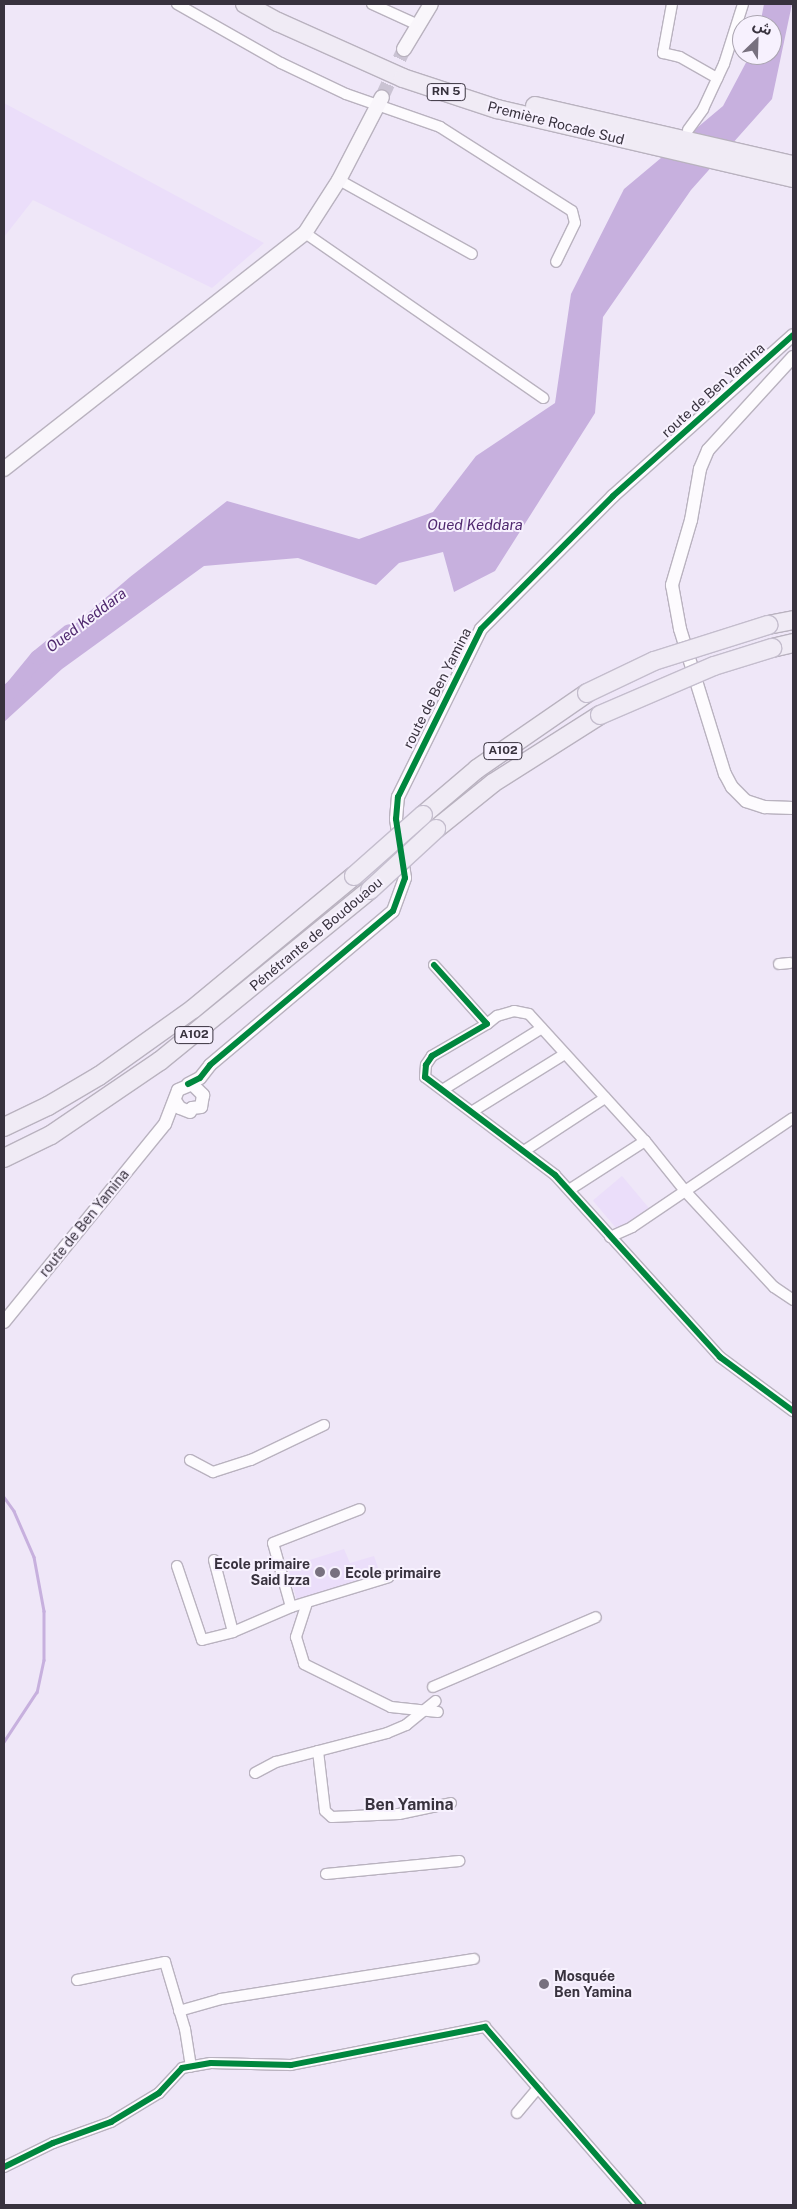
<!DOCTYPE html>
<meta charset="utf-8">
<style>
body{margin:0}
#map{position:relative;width:797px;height:2209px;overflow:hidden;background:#efe7f8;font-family:"Public Sans","Noto Sans Arabic",sans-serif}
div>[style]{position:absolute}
.built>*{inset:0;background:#ebdefa;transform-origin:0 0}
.water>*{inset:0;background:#c7b0de}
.stream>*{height:2.5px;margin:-1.25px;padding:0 1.25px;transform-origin:1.25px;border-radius:1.25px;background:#c7b0de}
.river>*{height:15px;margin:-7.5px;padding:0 7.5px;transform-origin:7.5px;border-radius:7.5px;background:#c7b0de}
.secondary-tunnel>*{height:14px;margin-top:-7px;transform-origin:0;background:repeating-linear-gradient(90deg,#cac3d3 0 14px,transparent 0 21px)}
.roads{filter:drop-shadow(1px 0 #b9b2bf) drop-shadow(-1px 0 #b9b2bf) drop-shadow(0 1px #b9b2bf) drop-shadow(0 -1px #b9b2bf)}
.minor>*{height:10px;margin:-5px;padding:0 5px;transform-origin:5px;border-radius:5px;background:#fdfbfe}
.tertiary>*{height:12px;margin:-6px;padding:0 6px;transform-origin:6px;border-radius:6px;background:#fdfbfe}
.secondary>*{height:14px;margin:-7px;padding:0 7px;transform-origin:7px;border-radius:7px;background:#f9f6fb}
.motorway>*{height:18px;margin:-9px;padding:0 9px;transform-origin:9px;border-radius:9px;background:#f0ebf5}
.bridges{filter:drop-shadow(1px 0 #c4bdcd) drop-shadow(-1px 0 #c4bdcd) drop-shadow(0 1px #c4bdcd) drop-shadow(0 -1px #c4bdcd)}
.motorway-bridge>*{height:18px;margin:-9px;padding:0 9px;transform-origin:9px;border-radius:9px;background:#f0ebf5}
.cycleway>*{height:6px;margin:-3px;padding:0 3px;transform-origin:3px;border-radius:3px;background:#00873e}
.dots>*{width:14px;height:14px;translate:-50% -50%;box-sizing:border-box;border:2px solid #f7f1fe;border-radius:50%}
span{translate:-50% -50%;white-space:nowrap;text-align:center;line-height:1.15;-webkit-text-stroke:4px #f7f1fe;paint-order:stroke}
.shield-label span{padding:1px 4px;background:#f7f1fe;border:1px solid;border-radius:4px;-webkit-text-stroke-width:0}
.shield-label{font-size:12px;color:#38323e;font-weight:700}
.street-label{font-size:14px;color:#38323e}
.poi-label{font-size:14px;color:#38323e;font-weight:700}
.right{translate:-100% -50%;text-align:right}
.left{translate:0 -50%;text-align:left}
.water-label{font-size:15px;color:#50296f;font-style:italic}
.quarter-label{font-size:16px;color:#38323e;font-weight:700}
.frame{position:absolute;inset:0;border:5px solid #38323e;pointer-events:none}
.north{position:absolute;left:732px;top:15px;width:50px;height:50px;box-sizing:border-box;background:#f7f1fe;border:1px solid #aba5b1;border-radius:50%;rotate:24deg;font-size:14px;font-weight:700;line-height:20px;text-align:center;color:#38323e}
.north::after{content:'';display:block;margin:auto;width:18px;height:22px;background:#78717f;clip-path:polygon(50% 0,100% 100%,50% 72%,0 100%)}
</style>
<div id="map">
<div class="built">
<div style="clip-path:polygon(4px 103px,264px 243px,212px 288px,33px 200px,4px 237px)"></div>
<div style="left:622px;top:1176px;width:47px;height:38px;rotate:50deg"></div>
<div style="clip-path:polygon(344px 1549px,350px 1563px,374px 1556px,382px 1579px,297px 1601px,288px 1567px)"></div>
</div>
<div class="water">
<div style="clip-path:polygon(764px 4px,792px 4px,772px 99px,691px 190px,603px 317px,595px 413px,495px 571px,454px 592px,443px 552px,399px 563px,376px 585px,298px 558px,204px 566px,62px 669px,4px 722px,4px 685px,130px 577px,227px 501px,359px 539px,433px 512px,476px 456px,555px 403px,571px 294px,624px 189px,723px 106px,750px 55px,772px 55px,772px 25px,760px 25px)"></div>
</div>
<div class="stream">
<div style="left:4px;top:1497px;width:17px;rotate:54deg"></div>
<div style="left:14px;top:1511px;width:50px;rotate:66.5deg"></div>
<div style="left:34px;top:1557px;width:55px;rotate:79.5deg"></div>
<div style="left:44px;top:1611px;width:49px;rotate:90deg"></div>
<div style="left:44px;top:1660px;width:33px;rotate:102deg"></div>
<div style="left:37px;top:1692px;width:60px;rotate:123.4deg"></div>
</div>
<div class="river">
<div style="left:4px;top:697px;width:52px;rotate:-50.5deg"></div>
<div style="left:37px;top:657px;width:41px;rotate:-39.1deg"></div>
</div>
<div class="secondary-tunnel">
<div style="left:382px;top:97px;width:53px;rotate:-65.4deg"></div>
</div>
<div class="roads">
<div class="minor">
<div style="left:177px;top:4px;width:120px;rotate:29.6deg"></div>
<div style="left:281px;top:63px;width:72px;rotate:25.5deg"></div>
<div style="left:346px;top:94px;width:100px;rotate:19.3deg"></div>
<div style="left:440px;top:127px;width:156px;rotate:32.5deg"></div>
<div style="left:572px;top:211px;width:12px;rotate:76deg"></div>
<div style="left:575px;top:223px;width:43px;rotate:116deg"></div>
<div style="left:372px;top:4px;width:51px;rotate:24.5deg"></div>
<div style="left:672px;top:4px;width:50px;rotate:100.4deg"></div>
<div style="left:663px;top:53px;width:17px;rotate:13deg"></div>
<div style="left:680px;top:57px;width:43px;rotate:29.6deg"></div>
<div style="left:688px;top:130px;width:26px;rotate:-54deg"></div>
<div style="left:703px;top:109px;width:50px;rotate:-65deg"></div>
<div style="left:724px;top:64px;width:63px;rotate:-72.4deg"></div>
<div style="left:339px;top:180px;width:152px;rotate:29.1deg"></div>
<div style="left:305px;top:233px;width:290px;rotate:34.7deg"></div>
<div style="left:779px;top:964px;width:11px;rotate:-5deg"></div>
<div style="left:434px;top:965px;width:79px;rotate:48.1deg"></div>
<div style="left:487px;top:1024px;width:64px;rotate:149.8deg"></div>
<div style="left:432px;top:1056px;width:11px;rotate:124deg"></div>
<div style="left:426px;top:1065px;width:12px;rotate:95deg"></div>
<div style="left:425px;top:1077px;width:163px;rotate:37deg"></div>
<div style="left:555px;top:1175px;width:246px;rotate:47.8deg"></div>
<div style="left:720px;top:1357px;width:91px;rotate:36.5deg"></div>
<div style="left:487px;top:1024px;width:13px;rotate:-39deg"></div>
<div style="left:497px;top:1016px;width:18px;rotate:-16deg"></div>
<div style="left:514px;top:1011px;width:15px;rotate:11deg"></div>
<div style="left:529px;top:1014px;width:172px;rotate:47.6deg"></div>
<div style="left:645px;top:1141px;width:90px;rotate:147.2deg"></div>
<div style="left:444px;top:1089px;width:115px;rotate:-31.9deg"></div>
<div style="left:473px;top:1111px;width:108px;rotate:-31.8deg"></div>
<div style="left:645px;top:1141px;width:64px;rotate:51.3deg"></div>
<div style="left:685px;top:1191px;width:131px;rotate:47.2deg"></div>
<div style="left:774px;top:1287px;width:23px;rotate:34deg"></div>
<div style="left:524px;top:1151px;width:97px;rotate:-33.2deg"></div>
<div style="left:610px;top:1237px;width:24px;rotate:-24deg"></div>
<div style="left:632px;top:1227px;width:194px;rotate:-34.1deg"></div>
<div style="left:190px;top:1460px;width:26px;rotate:28deg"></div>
<div style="left:213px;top:1472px;width:40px;rotate:-18deg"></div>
<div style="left:251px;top:1460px;width:81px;rotate:-25.6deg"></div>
<div style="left:214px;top:1560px;width:74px;rotate:75.2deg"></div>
<div style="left:177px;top:1566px;width:78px;rotate:71.3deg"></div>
<div style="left:202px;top:1640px;width:32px;rotate:-14deg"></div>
<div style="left:233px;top:1632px;width:63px;rotate:-23.3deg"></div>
<div style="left:291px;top:1607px;width:102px;rotate:-17deg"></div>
<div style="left:307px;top:1603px;width:36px;rotate:108deg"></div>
<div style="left:296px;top:1637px;width:28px;rotate:73deg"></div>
<div style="left:304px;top:1664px;width:97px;rotate:26.3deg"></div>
<div style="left:391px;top:1707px;width:47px;rotate:6.1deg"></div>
<div style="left:291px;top:1607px;width:66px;rotate:-105.7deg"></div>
<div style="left:273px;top:1543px;width:93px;rotate:-21.3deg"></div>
<div style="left:433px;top:1687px;width:177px;rotate:-23.2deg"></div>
<div style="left:318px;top:1751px;width:60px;rotate:83.3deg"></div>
<div style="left:325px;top:1811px;width:9px;rotate:41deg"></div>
<div style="left:332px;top:1817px;width:67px;rotate:-2.6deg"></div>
<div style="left:399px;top:1814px;width:53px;rotate:-11.9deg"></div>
<div style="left:255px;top:1773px;width:24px;rotate:-28deg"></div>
<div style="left:276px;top:1762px;width:115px;rotate:-14.6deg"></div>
<div style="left:387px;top:1733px;width:21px;rotate:-23deg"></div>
<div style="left:406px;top:1725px;width:38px;rotate:-39deg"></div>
<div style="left:326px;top:1874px;width:134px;rotate:-5.6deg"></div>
<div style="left:77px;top:1980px;width:90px;rotate:-11.6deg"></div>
<div style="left:165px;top:1962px;width:70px;rotate:73.4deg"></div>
<div style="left:185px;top:2029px;width:38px;rotate:81deg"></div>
<div style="left:179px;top:2011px;width:44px;rotate:-15.9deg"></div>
<div style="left:221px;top:1999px;width:256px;rotate:-9deg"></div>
<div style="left:517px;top:2113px;width:33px;rotate:-50deg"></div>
<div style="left:4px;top:2167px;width:55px;rotate:-26.1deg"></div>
<div style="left:53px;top:2143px;width:62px;rotate:-19.9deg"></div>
<div style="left:111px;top:2122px;width:56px;rotate:-31.1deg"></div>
<div style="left:159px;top:2093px;width:34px;rotate:-47deg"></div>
<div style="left:182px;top:2068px;width:29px;rotate:-10deg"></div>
<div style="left:211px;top:2063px;width:80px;rotate:1.4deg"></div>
<div style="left:291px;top:2065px;width:198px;rotate:-11.1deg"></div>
<div style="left:485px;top:2027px;width:236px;rotate:49deg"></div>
</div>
<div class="tertiary">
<div style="left:793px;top:357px;width:126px;rotate:132.4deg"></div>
<div style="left:708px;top:450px;width:21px;rotate:113deg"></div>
<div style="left:700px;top:469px;width:52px;rotate:100deg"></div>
<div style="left:691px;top:520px;width:68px;rotate:106.3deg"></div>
<div style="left:672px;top:585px;width:45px;rotate:79.7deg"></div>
<div style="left:680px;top:629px;width:152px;rotate:72.8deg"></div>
<div style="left:725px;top:774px;width:15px;rotate:62deg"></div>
<div style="left:732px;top:787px;width:20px;rotate:45deg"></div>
<div style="left:746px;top:801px;width:20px;rotate:18deg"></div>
<div style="left:765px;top:807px;width:28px;rotate:2deg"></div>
<div style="left:188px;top:1084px;width:13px;rotate:-27deg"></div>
<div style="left:200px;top:1078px;width:16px;rotate:-52deg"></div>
<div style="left:210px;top:1065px;width:239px;rotate:-40.1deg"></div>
<div style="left:393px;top:911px;width:35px;rotate:-70deg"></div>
<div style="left:405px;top:878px;width:60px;rotate:-98.7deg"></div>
<div style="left:396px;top:819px;width:22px;rotate:-85deg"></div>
<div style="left:398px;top:797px;width:187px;rotate:-63.7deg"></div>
<div style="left:481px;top:629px;width:187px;rotate:-45.2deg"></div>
<div style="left:613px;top:496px;width:241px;rotate:-41.8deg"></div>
<div style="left:4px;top:1322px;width:255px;rotate:-50.9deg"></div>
<div style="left:165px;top:1124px;width:36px;rotate:-69deg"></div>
<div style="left:178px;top:1090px;width:15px;rotate:-23deg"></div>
<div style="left:192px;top:1084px;width:16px;rotate:45deg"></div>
<div style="left:203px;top:1095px;width:12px;rotate:99deg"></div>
<div style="left:201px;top:1107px;width:9px;rotate:174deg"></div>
<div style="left:192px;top:1108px;width:4px;rotate:117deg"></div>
<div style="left:190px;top:1112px;width:11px;rotate:-158deg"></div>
<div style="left:180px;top:1108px;width:7px;rotate:-124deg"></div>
</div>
<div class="secondary">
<div style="left:404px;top:49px;width:52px;rotate:-59deg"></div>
<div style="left:4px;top:469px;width:382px;rotate:-38.1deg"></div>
<div style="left:305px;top:233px;width:63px;rotate:-57.3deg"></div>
<div style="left:339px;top:180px;width:93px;rotate:-62.6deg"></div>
</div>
<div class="motorway">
<div style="left:245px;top:4px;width:38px;rotate:29deg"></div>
<div style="left:278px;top:22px;width:137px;rotate:24.1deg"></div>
<div style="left:403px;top:78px;width:99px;rotate:18.3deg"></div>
<div style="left:497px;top:109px;width:304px;rotate:13.1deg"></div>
<div style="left:535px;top:106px;width:265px;rotate:12.9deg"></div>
<div style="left:768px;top:625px;width:25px;rotate:-11deg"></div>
<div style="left:772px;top:648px;width:22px;rotate:-13deg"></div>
<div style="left:423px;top:815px;width:71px;rotate:-40.4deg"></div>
<div style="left:477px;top:769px;width:134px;rotate:-34.6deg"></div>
<div style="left:436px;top:829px;width:73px;rotate:-38.9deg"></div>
<div style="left:493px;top:783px;width:127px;rotate:-32.4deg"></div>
<div style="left:4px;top:1127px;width:49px;rotate:-25.5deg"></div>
<div style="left:48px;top:1106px;width:59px;rotate:-30.5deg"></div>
<div style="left:99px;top:1076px;width:115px;rotate:-35.5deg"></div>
<div style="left:193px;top:1009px;width:209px;rotate:-39.6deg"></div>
<div style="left:4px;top:1158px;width:52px;rotate:-26.1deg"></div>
<div style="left:51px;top:1135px;width:132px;rotate:-34.2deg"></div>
<div style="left:160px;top:1061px;width:271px;rotate:-39.2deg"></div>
</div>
</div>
<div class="bridges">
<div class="motorway-bridge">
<div style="left:587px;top:693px;width:74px;rotate:-25.5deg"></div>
<div style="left:654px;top:661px;width:120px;rotate:-17.5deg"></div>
<div style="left:600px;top:715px;width:124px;rotate:-23.3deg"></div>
<div style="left:714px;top:666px;width:61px;rotate:-17.2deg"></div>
<div style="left:354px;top:876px;width:92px;rotate:-41.5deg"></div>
<div style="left:370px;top:890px;width:90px;rotate:-42.7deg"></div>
</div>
</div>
<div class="cycleway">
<div style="left:434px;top:965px;width:79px;rotate:48.1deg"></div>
<div style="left:487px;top:1024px;width:64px;rotate:149.8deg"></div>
<div style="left:432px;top:1056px;width:11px;rotate:124deg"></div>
<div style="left:426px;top:1065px;width:12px;rotate:95deg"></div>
<div style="left:425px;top:1077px;width:163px;rotate:37deg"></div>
<div style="left:555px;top:1175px;width:246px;rotate:47.8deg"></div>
<div style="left:720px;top:1357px;width:91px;rotate:36.5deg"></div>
<div style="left:188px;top:1084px;width:13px;rotate:-27deg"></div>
<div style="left:200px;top:1078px;width:16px;rotate:-52deg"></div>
<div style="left:210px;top:1065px;width:239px;rotate:-40.1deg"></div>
<div style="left:393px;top:911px;width:35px;rotate:-70deg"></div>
<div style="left:405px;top:878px;width:60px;rotate:-98.7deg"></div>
<div style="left:396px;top:819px;width:22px;rotate:-85deg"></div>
<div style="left:398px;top:797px;width:187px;rotate:-63.7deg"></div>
<div style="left:481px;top:629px;width:187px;rotate:-45.2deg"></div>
<div style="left:613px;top:496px;width:241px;rotate:-41.8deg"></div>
<div style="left:4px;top:2167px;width:55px;rotate:-26.1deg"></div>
<div style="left:53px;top:2143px;width:62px;rotate:-19.9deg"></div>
<div style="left:111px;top:2122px;width:56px;rotate:-31.1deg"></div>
<div style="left:159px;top:2093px;width:34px;rotate:-47deg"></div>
<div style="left:182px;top:2068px;width:29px;rotate:-10deg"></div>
<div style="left:211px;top:2063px;width:80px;rotate:1.4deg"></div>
<div style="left:291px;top:2065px;width:198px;rotate:-11.1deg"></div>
<div style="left:485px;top:2027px;width:236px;rotate:49deg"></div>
</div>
<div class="dots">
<div style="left:320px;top:1572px;background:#78717f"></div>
<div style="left:335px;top:1573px;background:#78717f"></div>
<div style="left:544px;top:1984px;background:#78717f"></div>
</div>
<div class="shield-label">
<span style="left:446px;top:92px">RN 5</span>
<span style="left:503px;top:751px">A102</span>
<span style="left:194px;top:1035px">A102</span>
</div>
<div class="street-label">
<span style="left:556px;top:123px;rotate:14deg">Première Rocade Sud</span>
<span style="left:713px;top:390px;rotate:-42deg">route de Ben Yamina</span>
<span style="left:437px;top:688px;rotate:-63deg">route de Ben Yamina</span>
<span style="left:316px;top:934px;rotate:-40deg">Pénétrante de Boudouaou</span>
<span style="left:84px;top:1223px;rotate:-51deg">route de Ben Yamina</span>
</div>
<div class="poi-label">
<span class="right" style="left:310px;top:1572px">Ecole primaire<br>Said Izza</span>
<span class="left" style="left:345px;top:1573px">Ecole primaire</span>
<span class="left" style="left:554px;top:1984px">Mosquée<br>Ben Yamina</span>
</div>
<div class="water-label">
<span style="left:475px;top:525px">Oued Keddara</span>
<span style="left:86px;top:620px;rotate:-37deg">Oued Keddara</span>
</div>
<div class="quarter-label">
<span style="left:409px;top:1805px">Ben Yamina</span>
</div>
<div class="frame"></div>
<div class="north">ش</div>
</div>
